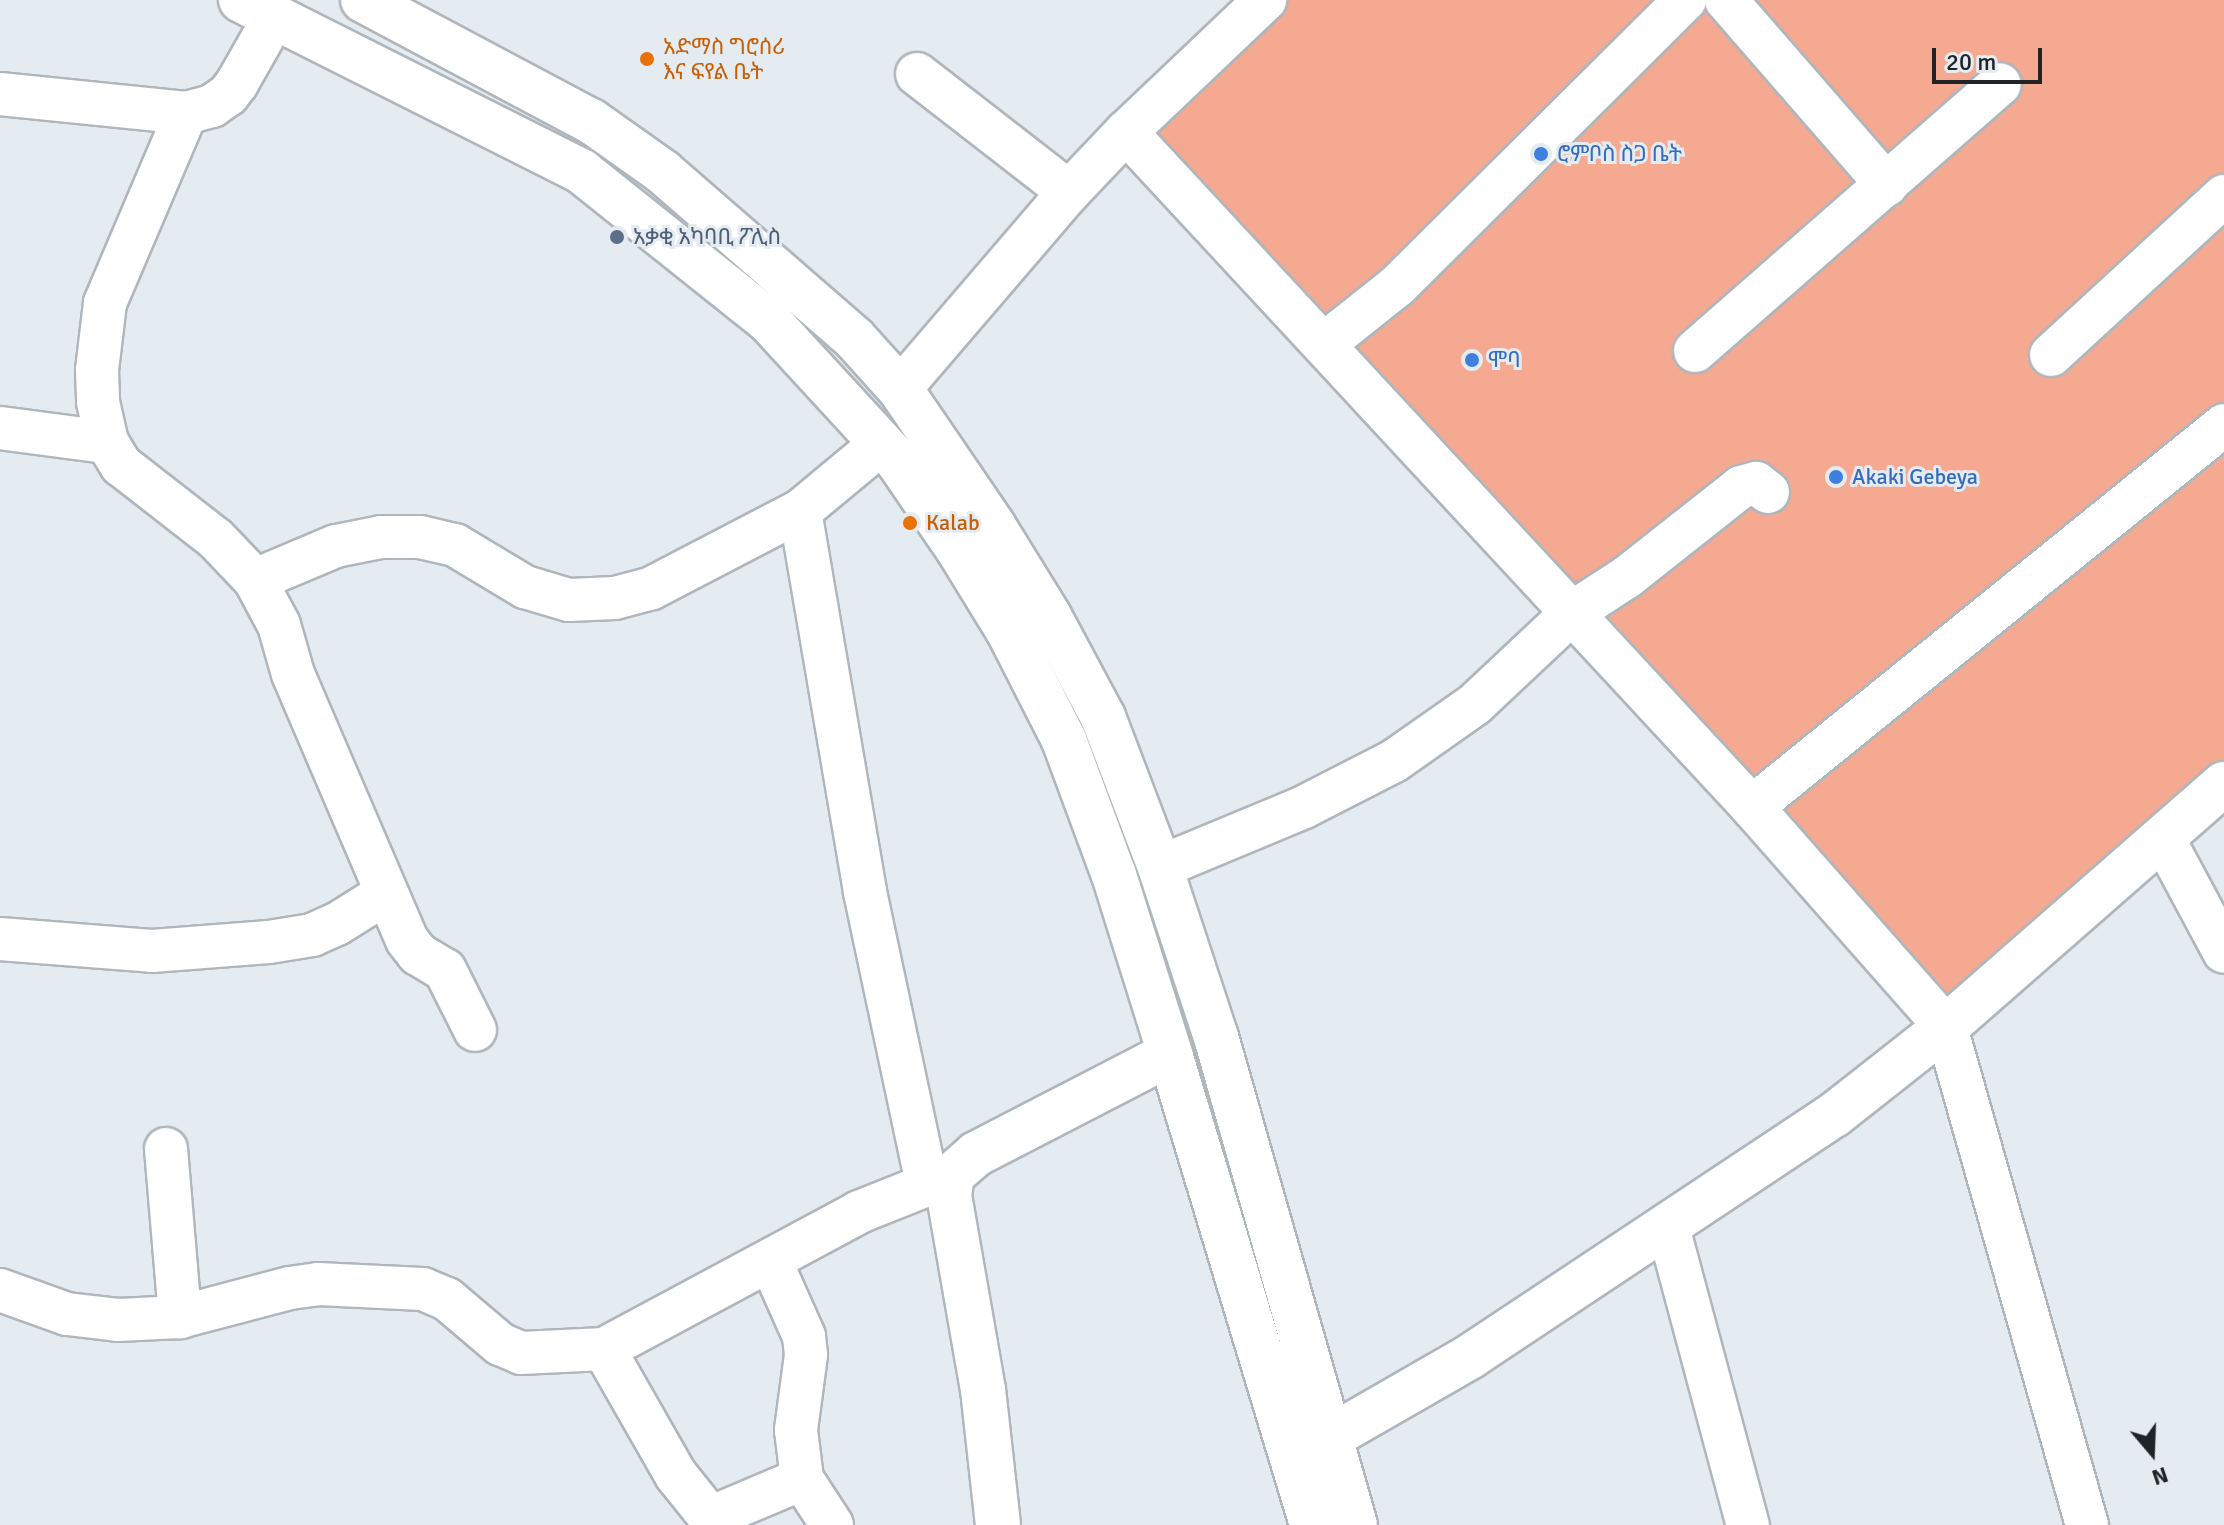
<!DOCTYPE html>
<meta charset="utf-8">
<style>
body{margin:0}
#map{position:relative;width:2224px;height:1525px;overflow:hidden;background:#e4ebf1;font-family:Signika,"Noto Sans Ethiopic",sans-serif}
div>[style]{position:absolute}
.building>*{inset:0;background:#f5a991}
.roads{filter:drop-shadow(2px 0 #afb6bc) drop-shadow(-2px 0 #afb6bc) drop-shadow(0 2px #afb6bc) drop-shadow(0 -2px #afb6bc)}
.minor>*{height:42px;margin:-21px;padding:0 21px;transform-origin:21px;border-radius:21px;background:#fff}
.tertiary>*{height:44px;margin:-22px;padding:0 22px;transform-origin:22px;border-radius:22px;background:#fff}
.secondary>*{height:44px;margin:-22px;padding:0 22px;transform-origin:22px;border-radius:22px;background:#fff}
.primary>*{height:44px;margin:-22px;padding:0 22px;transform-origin:22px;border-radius:22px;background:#fff}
.dots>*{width:22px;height:22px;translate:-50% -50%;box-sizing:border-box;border:4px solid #e4ebf1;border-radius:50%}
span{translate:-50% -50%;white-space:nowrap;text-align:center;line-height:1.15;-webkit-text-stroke:6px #e4ebf1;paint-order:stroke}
.food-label{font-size:22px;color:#c56008}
.left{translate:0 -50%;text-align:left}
.shop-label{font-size:22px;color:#366cbe}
.service-label{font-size:22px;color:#4e5e75}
.north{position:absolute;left:2112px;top:1413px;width:80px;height:80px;-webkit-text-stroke:6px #e4ebf1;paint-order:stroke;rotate:161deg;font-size:22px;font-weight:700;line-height:32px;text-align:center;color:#212426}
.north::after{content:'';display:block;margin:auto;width:28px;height:36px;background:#212426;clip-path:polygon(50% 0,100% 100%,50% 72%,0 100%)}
.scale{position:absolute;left:1932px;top:48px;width:110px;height:36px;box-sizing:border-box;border:4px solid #212426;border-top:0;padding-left:10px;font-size:24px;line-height:28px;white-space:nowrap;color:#212426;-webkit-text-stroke:6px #e4ebf1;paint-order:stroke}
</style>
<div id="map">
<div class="building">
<div style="clip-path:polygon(1265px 0,2224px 0,2224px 767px,1943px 1008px,1126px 132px)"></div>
</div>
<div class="roads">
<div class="minor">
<div style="left:1726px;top:0;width:245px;rotate:49deg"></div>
<div style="left:917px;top:74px;width:192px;rotate:37.8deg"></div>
<div style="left:0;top:94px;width:187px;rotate:5.8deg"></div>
<div style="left:186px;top:113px;width:27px;rotate:-15deg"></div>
<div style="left:212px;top:106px;width:19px;rotate:-35deg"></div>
<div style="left:228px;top:95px;width:15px;rotate:-53deg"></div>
<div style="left:237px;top:83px;width:75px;rotate:-60.4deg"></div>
<div style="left:186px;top:113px;width:207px;rotate:113.1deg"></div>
<div style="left:105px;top:303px;width:67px;rotate:96.8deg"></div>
<div style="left:97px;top:370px;width:32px;rotate:88deg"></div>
<div style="left:98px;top:402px;width:41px;rotate:77.3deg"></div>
<div style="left:107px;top:442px;width:27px;rotate:59deg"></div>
<div style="left:121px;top:465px;width:120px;rotate:37.9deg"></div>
<div style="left:216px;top:539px;width:57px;rotate:46.4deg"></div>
<div style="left:255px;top:580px;width:51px;rotate:61.9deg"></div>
<div style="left:279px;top:625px;width:51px;rotate:74.1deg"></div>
<div style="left:293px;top:674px;width:289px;rotate:66.8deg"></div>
<div style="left:407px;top:940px;width:18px;rotate:52deg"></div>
<div style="left:418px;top:954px;width:31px;rotate:31deg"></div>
<div style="left:445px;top:970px;width:67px;rotate:63.4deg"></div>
<div style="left:1126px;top:132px;width:921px;rotate:47.16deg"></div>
<div style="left:1752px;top:807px;width:293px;rotate:48.6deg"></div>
<div style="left:1946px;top:1027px;width:518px;rotate:74.19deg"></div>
<div style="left:1324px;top:344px;width:93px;rotate:-38.5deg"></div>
<div style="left:1397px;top:286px;width:406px;rotate:-44.8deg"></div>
<div style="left:1695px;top:351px;width:405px;rotate:-41.2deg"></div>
<div style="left:2051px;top:355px;width:235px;rotate:-42.6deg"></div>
<div style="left:900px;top:389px;width:260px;rotate:-49.4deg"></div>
<div style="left:1069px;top:192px;width:83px;rotate:-46.5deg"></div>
<div style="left:1126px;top:132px;width:192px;rotate:-43.5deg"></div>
<div style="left:0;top:428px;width:108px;rotate:7.5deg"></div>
<div style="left:882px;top:443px;width:107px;rotate:140.3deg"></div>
<div style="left:800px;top:511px;width:387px;rotate:80.3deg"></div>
<div style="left:865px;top:892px;width:299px;rotate:78deg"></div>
<div style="left:255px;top:580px;width:88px;rotate:-22.8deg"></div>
<div style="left:336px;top:546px;width:46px;rotate:-11.3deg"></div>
<div style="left:381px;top:537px;width:39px"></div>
<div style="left:420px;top:537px;width:36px;rotate:13deg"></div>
<div style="left:455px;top:545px;width:82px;rotate:31deg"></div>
<div style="left:525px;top:587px;width:46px;rotate:16.5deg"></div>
<div style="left:569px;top:600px;width:46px;rotate:-2.5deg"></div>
<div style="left:615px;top:598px;width:38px;rotate:-15deg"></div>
<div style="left:652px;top:588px;width:167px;rotate:-27.5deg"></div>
<div style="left:1752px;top:807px;width:607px;rotate:-38.98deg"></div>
<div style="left:2163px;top:838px;width:129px;rotate:61.8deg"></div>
<div style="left:1160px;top:867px;width:156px;rotate:-22.6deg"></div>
<div style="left:1304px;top:807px;width:101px;rotate:-27.1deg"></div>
<div style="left:1394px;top:761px;width:99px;rotate:-35.1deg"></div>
<div style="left:1475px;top:704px;width:134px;rotate:-43.2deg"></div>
<div style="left:1573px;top:612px;width:64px;rotate:-32.9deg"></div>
<div style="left:1627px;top:577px;width:145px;rotate:-38.3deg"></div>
<div style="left:1741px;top:487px;width:16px;rotate:-15deg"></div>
<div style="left:1756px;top:483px;width:15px;rotate:37deg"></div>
<div style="left:0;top:939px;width:152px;rotate:4.5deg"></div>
<div style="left:152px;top:951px;width:117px;rotate:-4.4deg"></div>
<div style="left:269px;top:942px;width:44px;rotate:-9.2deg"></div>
<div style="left:312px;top:935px;width:27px;rotate:-24deg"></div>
<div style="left:337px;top:924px;width:57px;rotate:-32deg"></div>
<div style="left:166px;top:1149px;width:169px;rotate:85.2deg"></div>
<div style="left:1668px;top:1227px;width:309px;rotate:75deg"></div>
<div style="left:771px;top:1262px;width:81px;rotate:66deg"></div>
<div style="left:804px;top:1336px;width:19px;rotate:84deg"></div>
<div style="left:806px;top:1355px;width:76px;rotate:97.6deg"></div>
<div style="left:796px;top:1430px;width:49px;rotate:83deg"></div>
<div style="left:802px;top:1479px;width:55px;rotate:56.9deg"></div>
<div style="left:0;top:1290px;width:71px;rotate:19.7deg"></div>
<div style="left:67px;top:1314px;width:51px;rotate:6.7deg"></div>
<div style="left:118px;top:1320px;width:62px;rotate:-2.8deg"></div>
<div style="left:180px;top:1317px;width:114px;rotate:-14.8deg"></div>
<div style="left:290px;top:1288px;width:28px;rotate:-8deg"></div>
<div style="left:318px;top:1284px;width:105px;rotate:2.7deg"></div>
<div style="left:423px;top:1289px;width:26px;rotate:23deg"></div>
<div style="left:447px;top:1299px;width:70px;rotate:40.3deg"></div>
<div style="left:500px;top:1344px;width:23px;rotate:23deg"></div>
<div style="left:521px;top:1353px;width:83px;rotate:-2.8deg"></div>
<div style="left:604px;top:1349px;width:289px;rotate:-28.2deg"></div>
<div style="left:859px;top:1212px;width:100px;rotate:-21.7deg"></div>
<div style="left:604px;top:1349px;width:145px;rotate:60.3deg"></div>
<div style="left:676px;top:1475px;width:64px;rotate:51.3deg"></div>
<div style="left:712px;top:1517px;width:98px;rotate:-22.9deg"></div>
</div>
<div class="tertiary">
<div style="left:1299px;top:1455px;width:198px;rotate:-29.9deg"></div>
<div style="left:1471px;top:1356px;width:436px;rotate:-33.6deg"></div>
<div style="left:1834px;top:1115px;width:142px;rotate:-38.2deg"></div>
<div style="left:1946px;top:1027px;width:369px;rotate:-41.2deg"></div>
</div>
<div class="secondary">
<div style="left:998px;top:1525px;width:136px;rotate:-96.3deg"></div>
<div style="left:983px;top:1390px;width:197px;rotate:-99.9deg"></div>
<div style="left:949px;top:1196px;width:21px;rotate:-82deg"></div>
<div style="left:952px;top:1175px;width:32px;rotate:-41deg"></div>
<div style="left:976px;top:1154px;width:218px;rotate:-27.3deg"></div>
</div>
<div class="primary">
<div style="left:241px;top:0;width:381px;rotate:26.7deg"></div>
<div style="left:581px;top:171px;width:241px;rotate:38.6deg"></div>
<div style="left:769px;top:321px;width:189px;rotate:47.4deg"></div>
<div style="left:897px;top:460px;width:108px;rotate:55.6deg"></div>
<div style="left:958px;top:549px;width:97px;rotate:58.4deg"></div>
<div style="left:1009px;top:632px;width:121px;rotate:63deg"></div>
<div style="left:1064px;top:740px;width:144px;rotate:69.7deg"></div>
<div style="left:1114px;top:875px;width:188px;rotate:72.6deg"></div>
<div style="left:1170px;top:1054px;width:492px;rotate:73.2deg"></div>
<div style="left:363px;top:0;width:258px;rotate:28deg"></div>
<div style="left:591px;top:121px;width:88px;rotate:35.3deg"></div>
<div style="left:663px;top:172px;width:253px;rotate:41deg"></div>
<div style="left:854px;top:338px;width:69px;rotate:48deg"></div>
<div style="left:900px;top:389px;width:167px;rotate:55.7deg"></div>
<div style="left:994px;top:527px;width:105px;rotate:58.3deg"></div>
<div style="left:1049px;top:616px;width:115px;rotate:61.9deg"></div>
<div style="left:1103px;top:717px;width:160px;rotate:69.2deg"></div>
<div style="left:1160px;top:867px;width:179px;rotate:71.8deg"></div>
<div style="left:1216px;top:1037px;width:507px;rotate:74.1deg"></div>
</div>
</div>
<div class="dots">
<div style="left:647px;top:59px;background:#e8710a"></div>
<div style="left:1541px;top:154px;background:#3f7fe0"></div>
<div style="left:617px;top:237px;background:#5c6f8a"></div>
<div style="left:1472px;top:360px;background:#3f7fe0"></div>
<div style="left:1836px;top:477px;background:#3f7fe0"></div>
<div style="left:910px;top:523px;background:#e8710a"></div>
</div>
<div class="food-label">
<span class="left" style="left:663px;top:59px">አድማስ ግሮሰሪ<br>እና ፍየል ቤት</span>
<span class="left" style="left:926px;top:523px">Kalab</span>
</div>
<div class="shop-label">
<span class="left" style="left:1557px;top:154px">ሮምቦስ ስጋ ቤት</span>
<span class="left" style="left:1488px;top:360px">ሞባ</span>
<span class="left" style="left:1852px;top:477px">Akaki Gebeya</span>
</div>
<div class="service-label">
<span class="left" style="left:633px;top:237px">አቃቂ አካባቢ ፖሊስ</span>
</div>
<div class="north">N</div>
<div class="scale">20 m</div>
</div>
